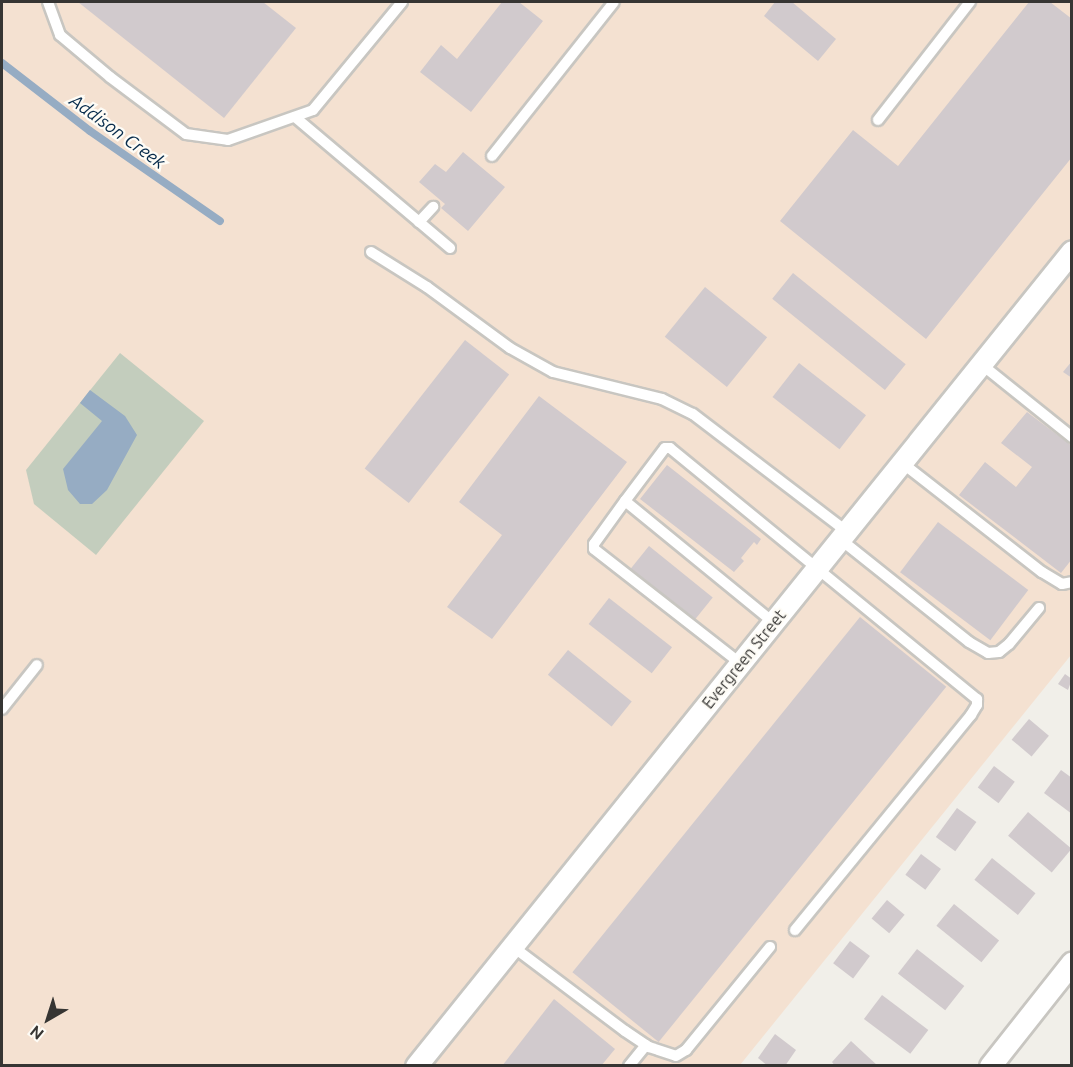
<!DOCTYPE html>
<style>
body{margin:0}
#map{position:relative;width:1073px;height:1067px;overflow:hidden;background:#f1efe9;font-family:Ubuntu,sans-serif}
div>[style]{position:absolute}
.industrial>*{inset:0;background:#f4e1d1}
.green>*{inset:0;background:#c3cdbd}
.water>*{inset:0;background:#96acc3}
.stream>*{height:8px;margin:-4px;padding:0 4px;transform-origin:4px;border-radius:4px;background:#96acc3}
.building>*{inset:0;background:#d1cacd;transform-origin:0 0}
.roads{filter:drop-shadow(2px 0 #c8c6c1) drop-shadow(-2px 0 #c8c6c1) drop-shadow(0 2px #c8c6c1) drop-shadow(0 -2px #c8c6c1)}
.service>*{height:10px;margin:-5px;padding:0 5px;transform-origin:5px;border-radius:5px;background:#fff}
.minor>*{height:21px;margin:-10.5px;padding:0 10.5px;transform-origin:10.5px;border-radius:10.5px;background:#fff}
span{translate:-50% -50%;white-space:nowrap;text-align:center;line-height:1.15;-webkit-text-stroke:4.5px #fefcf6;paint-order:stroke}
.street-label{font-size:16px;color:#363533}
.water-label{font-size:18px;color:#072b4b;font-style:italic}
.frame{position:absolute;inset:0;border:3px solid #363533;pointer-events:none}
.north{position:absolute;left:18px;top:989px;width:60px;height:60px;-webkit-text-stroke:4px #fefcf6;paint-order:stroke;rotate:219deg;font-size:16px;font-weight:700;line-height:24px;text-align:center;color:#363533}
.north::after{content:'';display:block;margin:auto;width:21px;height:27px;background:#363533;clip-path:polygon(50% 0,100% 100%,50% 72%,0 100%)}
</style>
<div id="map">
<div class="industrial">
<div style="clip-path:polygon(2px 2px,1071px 2px,1071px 655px,740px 1065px,2px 1066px)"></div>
</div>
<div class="green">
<div style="clip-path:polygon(120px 353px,204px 421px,96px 555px,34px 504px,26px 470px)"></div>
</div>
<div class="water">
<div style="clip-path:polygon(90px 390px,125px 416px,137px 435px,107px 490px,92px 504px,80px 504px,68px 490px,63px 469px,102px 421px,80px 403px)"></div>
</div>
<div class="stream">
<div style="left:2px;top:63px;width:111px;rotate:37.7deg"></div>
<div style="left:90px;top:131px;width:158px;rotate:34.7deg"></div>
</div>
<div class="building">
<div style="clip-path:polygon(78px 2px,263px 2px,296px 28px,224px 118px)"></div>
<div style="clip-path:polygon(502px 2px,519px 2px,543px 21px,471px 112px,420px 72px,441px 45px,457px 59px)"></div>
<div style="clip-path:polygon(775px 2px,792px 2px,836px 39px,818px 61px,764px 16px)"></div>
<div style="clip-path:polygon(1029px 2px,1050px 2px,1072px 19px,1072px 157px,926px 339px,780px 221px,853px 130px,898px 166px)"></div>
<div style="clip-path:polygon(463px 152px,505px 187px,468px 231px,441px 208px,445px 204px,419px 182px,435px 164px,446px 172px)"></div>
<div style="left:793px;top:273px;width:145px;height:33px;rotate:39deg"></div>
<div style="left:705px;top:287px;width:80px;height:64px;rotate:39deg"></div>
<div style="left:465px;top:340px;width:56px;height:163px;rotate:38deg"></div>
<div style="clip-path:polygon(1072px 361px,1072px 378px,1063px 372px)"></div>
<div style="left:799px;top:363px;width:85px;height:43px;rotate:38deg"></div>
<div style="clip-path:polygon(539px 396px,627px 462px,492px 639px,447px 607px,502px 535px,459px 502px)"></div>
<div style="clip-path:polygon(1027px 412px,1072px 446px,1072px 559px,1061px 573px,959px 495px,985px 462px,1016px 487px,1032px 467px,1001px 443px)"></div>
<div style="clip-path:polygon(667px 465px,761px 539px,757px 545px,754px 542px,741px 558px,744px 561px,734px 572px,640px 499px)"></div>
<div style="left:938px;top:522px;width:113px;height:63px;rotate:37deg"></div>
<div style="left:649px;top:546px;width:82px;height:33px;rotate:39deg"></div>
<div style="left:609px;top:598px;width:80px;height:33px;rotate:38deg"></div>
<div style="left:860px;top:617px;width:111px;height:457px;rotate:39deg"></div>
<div style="left:568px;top:650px;width:82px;height:32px;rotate:39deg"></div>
<div style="clip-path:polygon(1065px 674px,1072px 679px,1068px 690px,1058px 684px)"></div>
<div style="left:1029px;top:719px;width:26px;height:27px;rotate:40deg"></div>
<div style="left:994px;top:766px;width:26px;height:27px;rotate:37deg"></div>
<div style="clip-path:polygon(1061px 770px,1072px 778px,1072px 814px,1044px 793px)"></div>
<div style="left:957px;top:808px;width:24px;height:36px;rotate:36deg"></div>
<div style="left:1028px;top:812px;width:57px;height:31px;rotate:40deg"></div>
<div style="left:921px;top:854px;width:25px;height:26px;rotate:37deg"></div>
<div style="left:992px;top:858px;width:56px;height:28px;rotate:39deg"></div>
<div style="left:887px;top:900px;width:23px;height:24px;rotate:40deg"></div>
<div style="left:954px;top:904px;width:58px;height:28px;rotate:39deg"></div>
<div style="left:850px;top:941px;width:25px;height:28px;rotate:37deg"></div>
<div style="left:917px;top:949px;width:60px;height:31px;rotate:38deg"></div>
<div style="left:882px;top:995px;width:58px;height:30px;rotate:37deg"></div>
<div style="clip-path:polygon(554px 999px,615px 1049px,601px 1066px,502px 1066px)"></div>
<div style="clip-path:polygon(775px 1034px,796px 1050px,785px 1066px,768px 1066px,758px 1058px)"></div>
<div style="clip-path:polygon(851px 1041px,878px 1066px,835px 1066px,832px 1062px)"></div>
</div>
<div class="roads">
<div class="service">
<div style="left:48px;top:2px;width:35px;rotate:70deg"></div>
<div style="left:60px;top:35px;width:65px;rotate:40deg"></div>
<div style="left:110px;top:77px;width:95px;rotate:36.9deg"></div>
<div style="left:186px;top:134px;width:42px;rotate:8.1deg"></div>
<div style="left:228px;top:140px;width:90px;rotate:-19.4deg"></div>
<div style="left:313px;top:110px;width:140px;rotate:-50.5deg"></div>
<div style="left:295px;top:117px;width:203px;rotate:40.2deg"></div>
<div style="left:878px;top:120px;width:150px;rotate:-52.1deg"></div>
<div style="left:492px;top:156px;width:196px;rotate:-51.6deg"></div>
<div style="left:419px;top:222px;width:21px;rotate:-47deg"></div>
<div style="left:371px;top:252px;width:66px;rotate:32deg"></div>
<div style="left:427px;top:287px;width:103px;rotate:36.3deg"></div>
<div style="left:510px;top:348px;width:49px;rotate:29.2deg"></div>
<div style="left:553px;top:372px;width:112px;rotate:13.9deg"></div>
<div style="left:662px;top:399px;width:34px;rotate:26deg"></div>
<div style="left:693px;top:414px;width:193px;rotate:37.4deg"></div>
<div style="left:981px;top:364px;width:117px;rotate:38.7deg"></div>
<div style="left:901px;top:462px;width:179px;rotate:38deg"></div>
<div style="left:1042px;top:572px;width:23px;rotate:31deg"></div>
<div style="left:1062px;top:584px;width:10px;rotate:-11deg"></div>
<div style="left:625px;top:501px;width:53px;rotate:125.8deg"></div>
<div style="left:594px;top:544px;width:5px;rotate:90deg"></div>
<div style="left:594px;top:549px;width:185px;rotate:38deg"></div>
<div style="left:840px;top:539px;width:165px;rotate:38.6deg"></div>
<div style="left:969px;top:642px;width:22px;rotate:30deg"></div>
<div style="left:988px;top:653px;width:11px;rotate:-5deg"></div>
<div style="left:999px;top:652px;width:13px;rotate:-39deg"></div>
<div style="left:1009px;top:644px;width:47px;rotate:-50.2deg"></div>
<div style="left:773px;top:622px;width:191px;rotate:-140.7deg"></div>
<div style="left:625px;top:501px;width:66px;rotate:-53deg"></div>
<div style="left:665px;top:448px;width:5px"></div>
<div style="left:670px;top:448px;width:397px;rotate:39.3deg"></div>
<div style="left:977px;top:699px;width:6px;rotate:90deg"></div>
<div style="left:977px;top:705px;width:12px;rotate:121deg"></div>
<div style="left:971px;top:715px;width:278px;rotate:129.3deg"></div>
<div style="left:2px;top:709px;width:56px;rotate:-51.5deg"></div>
<div style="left:512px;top:946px;width:141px;rotate:37deg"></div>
<div style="left:625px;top:1031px;width:29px;rotate:34deg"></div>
<div style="left:649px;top:1047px;width:28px;rotate:18deg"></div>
<div style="left:676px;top:1056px;width:12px;rotate:-31deg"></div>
<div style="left:686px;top:1050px;width:133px;rotate:-50.8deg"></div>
<div style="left:629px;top:1066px;width:27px;rotate:-51deg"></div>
</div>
<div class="minor">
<div style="left:416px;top:1066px;width:1046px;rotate:-51.17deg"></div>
<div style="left:990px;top:1066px;width:132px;rotate:-51.7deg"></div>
</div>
</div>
<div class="street-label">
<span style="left:744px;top:659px;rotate:-51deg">Evergreen Street</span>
</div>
<div class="water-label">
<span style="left:118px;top:131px;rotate:36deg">Addison Creek</span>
</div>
<div class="frame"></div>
<div class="north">N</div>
</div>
